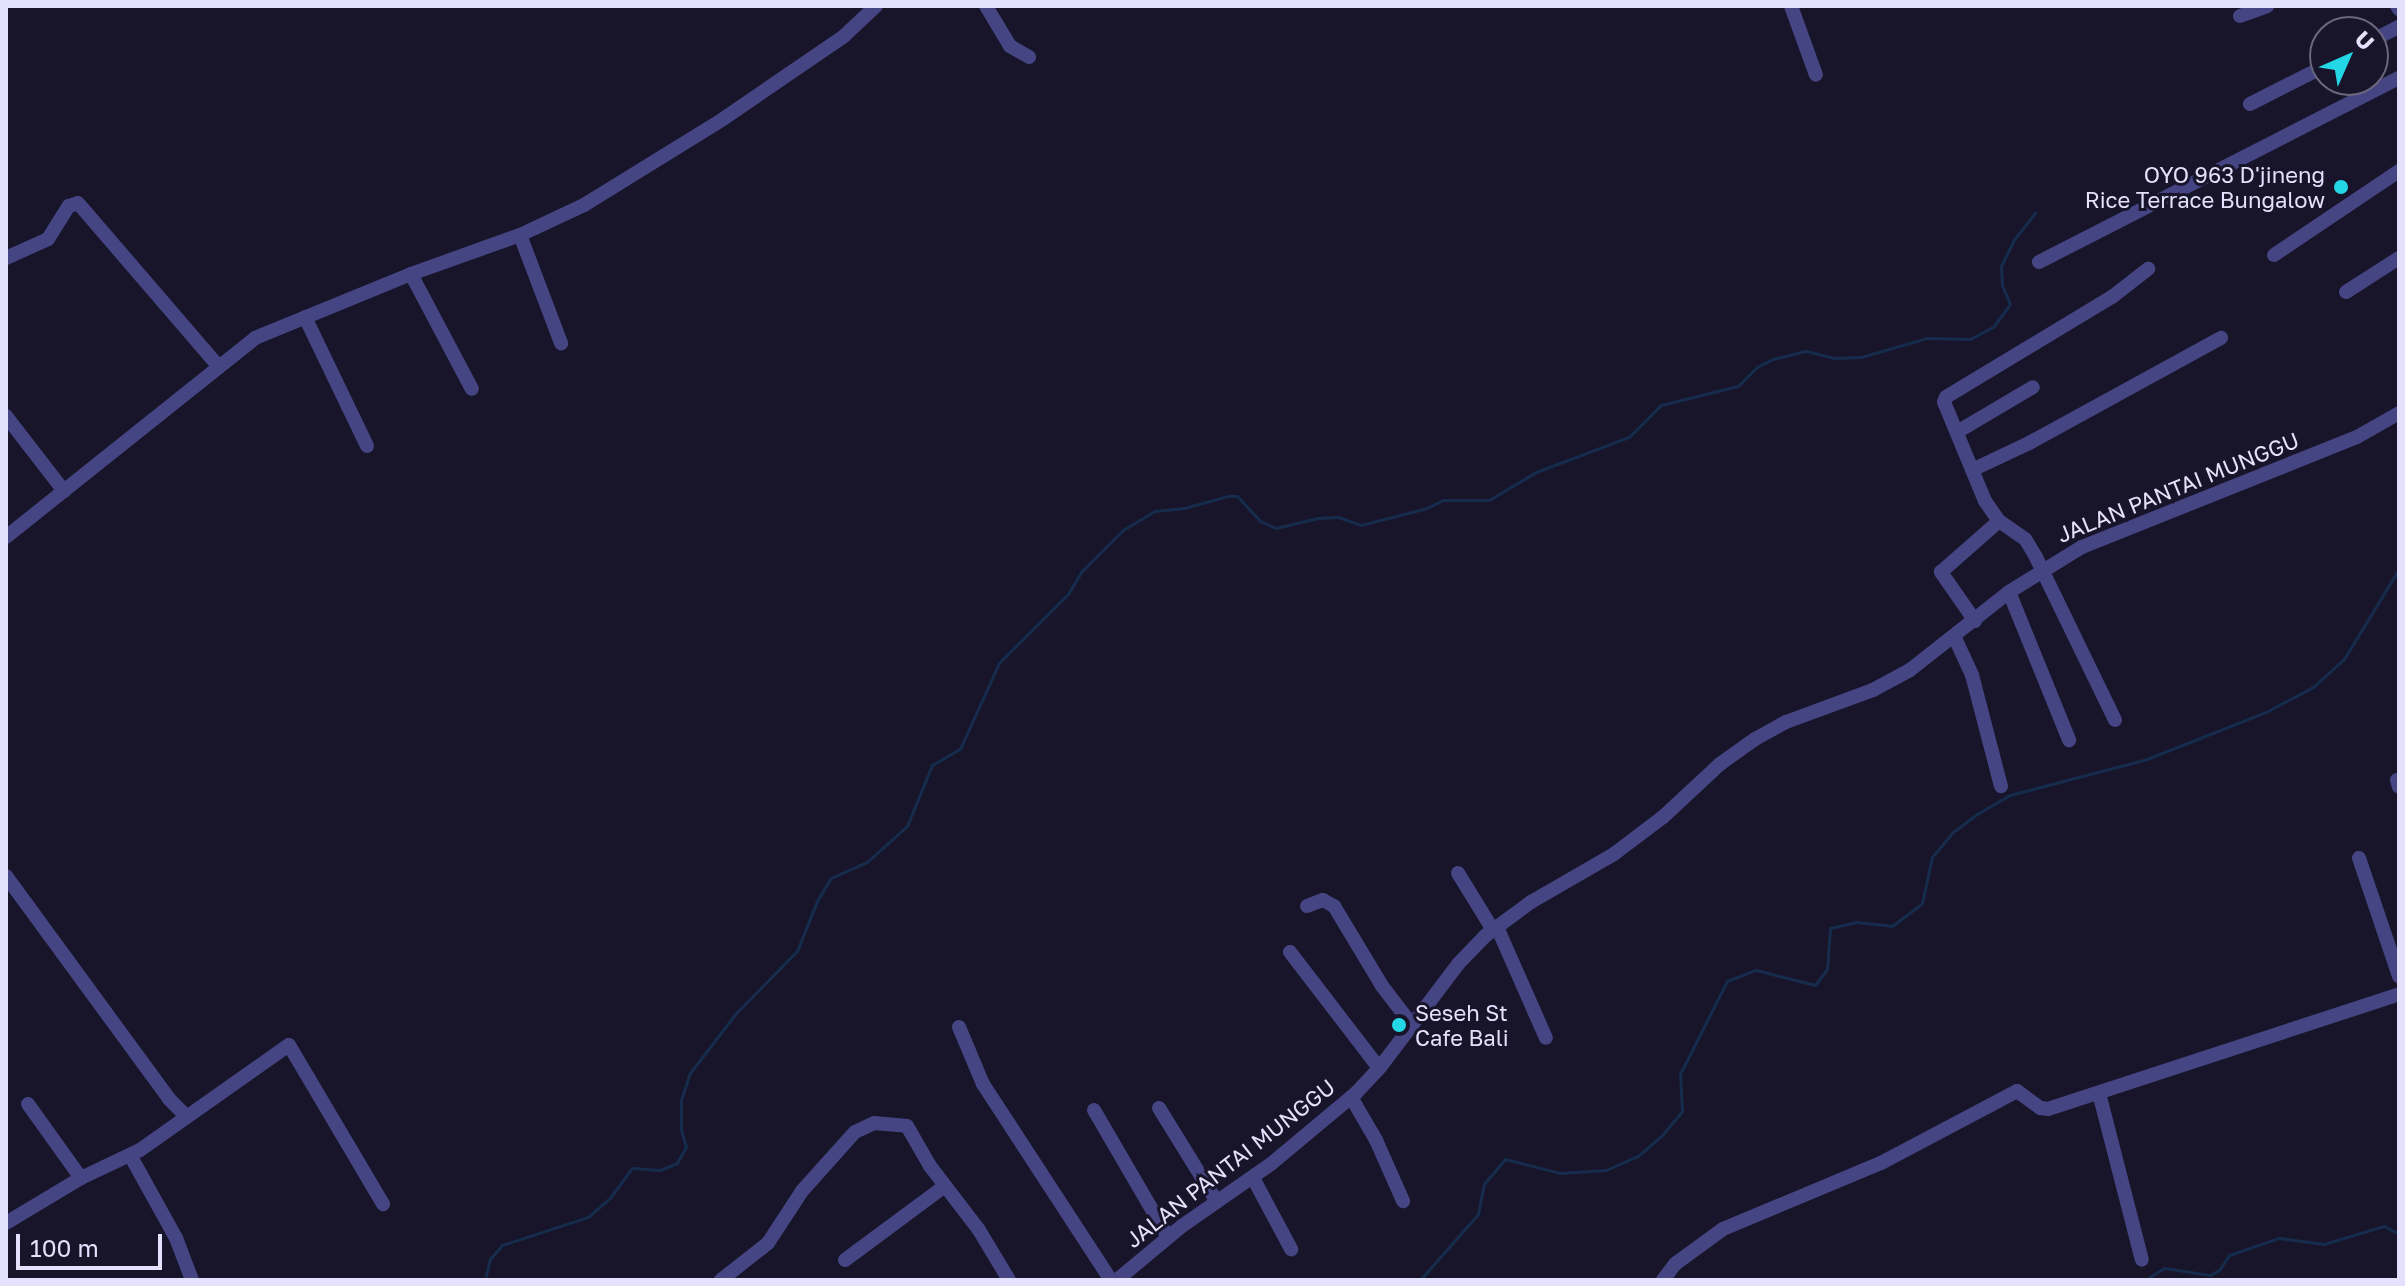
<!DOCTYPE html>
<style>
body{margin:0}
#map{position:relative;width:2405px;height:1286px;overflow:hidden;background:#18152a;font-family:"Golos Text",sans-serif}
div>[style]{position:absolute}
.stream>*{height:3px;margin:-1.5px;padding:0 1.5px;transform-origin:1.5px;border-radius:1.5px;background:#162c4d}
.minor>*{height:14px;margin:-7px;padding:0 7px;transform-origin:7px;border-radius:7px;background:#464584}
.dots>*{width:22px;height:22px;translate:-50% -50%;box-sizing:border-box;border:4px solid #18152a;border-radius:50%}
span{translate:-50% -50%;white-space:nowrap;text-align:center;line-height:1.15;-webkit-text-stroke:6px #18152a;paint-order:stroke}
.poi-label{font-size:22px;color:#e4e1fc}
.right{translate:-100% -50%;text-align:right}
.left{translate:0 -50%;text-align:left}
.street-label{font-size:22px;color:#e4e1fc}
.frame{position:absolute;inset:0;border:8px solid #e4e1fc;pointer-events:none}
.north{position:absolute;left:2309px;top:16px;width:80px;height:80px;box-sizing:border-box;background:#18152a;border:2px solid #6a677e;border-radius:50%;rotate:45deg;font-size:22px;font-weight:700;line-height:32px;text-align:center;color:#e4e1fc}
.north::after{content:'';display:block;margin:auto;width:28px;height:36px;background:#23d7e6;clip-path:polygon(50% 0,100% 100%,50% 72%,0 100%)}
.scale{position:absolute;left:16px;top:1234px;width:146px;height:36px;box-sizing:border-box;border:4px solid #e4e1fc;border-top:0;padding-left:10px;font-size:24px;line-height:28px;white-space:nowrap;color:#e4e1fc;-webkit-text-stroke:6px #18152a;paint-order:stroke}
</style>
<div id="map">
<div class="stream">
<div style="left:485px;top:1280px;width:22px;rotate:-77deg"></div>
<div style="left:490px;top:1259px;width:18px;rotate:-49deg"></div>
<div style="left:502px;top:1245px;width:90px;rotate:-18deg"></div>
<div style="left:588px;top:1217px;width:29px;rotate:-41deg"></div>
<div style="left:610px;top:1198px;width:37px;rotate:-54deg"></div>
<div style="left:632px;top:1168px;width:28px;rotate:4deg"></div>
<div style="left:660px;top:1170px;width:18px;rotate:-22deg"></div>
<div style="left:677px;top:1163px;width:18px;rotate:-61deg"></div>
<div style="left:686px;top:1147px;width:19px;rotate:-106deg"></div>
<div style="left:681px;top:1129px;width:29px;rotate:-90deg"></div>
<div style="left:681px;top:1100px;width:28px;rotate:-72deg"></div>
<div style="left:690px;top:1073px;width:76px;rotate:-52.5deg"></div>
<div style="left:736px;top:1013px;width:87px;rotate:-45.5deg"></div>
<div style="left:797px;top:951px;width:54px;rotate:-68.2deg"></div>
<div style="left:817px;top:901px;width:27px;rotate:-59deg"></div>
<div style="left:831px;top:878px;width:39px;rotate:-24deg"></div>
<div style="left:867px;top:862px;width:54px;rotate:-42deg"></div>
<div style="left:907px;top:826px;width:66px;rotate:-67.7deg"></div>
<div style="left:932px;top:765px;width:32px;rotate:-30deg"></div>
<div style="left:960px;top:749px;width:94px;rotate:-65.6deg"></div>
<div style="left:999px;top:663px;width:98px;rotate:-45deg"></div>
<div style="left:1068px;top:594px;width:27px;rotate:-59deg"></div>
<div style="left:1082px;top:571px;width:58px;rotate:-45deg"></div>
<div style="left:1123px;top:530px;width:37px;rotate:-31deg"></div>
<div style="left:1155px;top:511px;width:29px;rotate:-6deg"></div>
<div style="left:1184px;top:508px;width:46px;rotate:-15.3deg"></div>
<div style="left:1228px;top:496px;width:9px"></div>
<div style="left:1237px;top:496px;width:34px;rotate:47deg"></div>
<div style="left:1260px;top:521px;width:17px;rotate:24deg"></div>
<div style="left:1276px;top:528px;width:43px;rotate:-13.4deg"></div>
<div style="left:1318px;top:518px;width:20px;rotate:-3deg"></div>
<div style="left:1338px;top:517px;width:24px;rotate:19deg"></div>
<div style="left:1361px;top:525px;width:68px;rotate:-14.4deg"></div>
<div style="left:1427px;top:508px;width:18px;rotate:-27deg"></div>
<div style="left:1443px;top:500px;width:46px"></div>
<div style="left:1489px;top:500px;width:55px;rotate:-30.8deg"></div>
<div style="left:1536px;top:472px;width:99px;rotate:-20.6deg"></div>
<div style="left:1629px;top:437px;width:45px;rotate:-45deg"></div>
<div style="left:1661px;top:405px;width:79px;rotate:-13.9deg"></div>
<div style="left:1738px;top:386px;width:27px;rotate:-45deg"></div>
<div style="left:1757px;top:367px;width:18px;rotate:-27deg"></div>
<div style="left:1773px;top:359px;width:34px;rotate:-14deg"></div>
<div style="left:1806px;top:351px;width:29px;rotate:14deg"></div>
<div style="left:1834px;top:358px;width:27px;rotate:-2deg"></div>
<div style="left:1861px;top:357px;width:69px;rotate:-16.1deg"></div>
<div style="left:1927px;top:338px;width:43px;rotate:1.3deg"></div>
<div style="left:1970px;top:339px;width:27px;rotate:-28deg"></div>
<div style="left:1994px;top:326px;width:27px;rotate:-54deg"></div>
<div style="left:2010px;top:304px;width:21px;rotate:-113deg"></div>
<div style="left:2002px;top:285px;width:19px;rotate:-93deg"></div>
<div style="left:2001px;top:266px;width:28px;rotate:-64deg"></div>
<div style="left:2013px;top:241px;width:36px;rotate:-52deg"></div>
<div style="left:1420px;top:1280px;width:88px;rotate:-48.7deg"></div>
<div style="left:1478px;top:1214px;width:31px;rotate:-79deg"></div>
<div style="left:1484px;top:1184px;width:33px;rotate:-50deg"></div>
<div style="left:1505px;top:1159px;width:57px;rotate:14.3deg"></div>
<div style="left:1560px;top:1173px;width:46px;rotate:-3.7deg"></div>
<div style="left:1606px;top:1170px;width:35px;rotate:-24deg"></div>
<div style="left:1638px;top:1156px;width:33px;rotate:-41deg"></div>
<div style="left:1663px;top:1134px;width:30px;rotate:-50deg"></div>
<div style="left:1682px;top:1111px;width:37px;rotate:-93deg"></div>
<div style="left:1680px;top:1074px;width:104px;rotate:-63.2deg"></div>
<div style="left:1727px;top:981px;width:31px;rotate:-21deg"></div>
<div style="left:1756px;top:970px;width:61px;rotate:14.3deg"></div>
<div style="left:1815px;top:985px;width:20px;rotate:-53deg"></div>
<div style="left:1827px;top:969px;width:41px;rotate:-85.8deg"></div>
<div style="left:1830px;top:928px;width:27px;rotate:-13deg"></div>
<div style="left:1856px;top:922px;width:36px;rotate:6deg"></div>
<div style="left:1892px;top:926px;width:38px;rotate:-37deg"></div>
<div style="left:1922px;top:903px;width:47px;rotate:-77.7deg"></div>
<div style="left:1932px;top:857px;width:33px;rotate:-50deg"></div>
<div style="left:1953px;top:832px;width:30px;rotate:-37deg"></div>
<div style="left:1977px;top:814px;width:38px;rotate:-30deg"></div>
<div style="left:2010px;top:795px;width:142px;rotate:-14.7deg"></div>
<div style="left:2147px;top:759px;width:128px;rotate:-21.6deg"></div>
<div style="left:2266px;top:712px;width:53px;rotate:-28deg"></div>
<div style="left:2313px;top:687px;width:42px;rotate:-42.1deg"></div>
<div style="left:2344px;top:659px;width:105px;rotate:-58.6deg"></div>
<div style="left:2145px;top:1280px;width:22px;rotate:-32deg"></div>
<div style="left:2164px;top:1268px;width:47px;rotate:8.7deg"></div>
<div style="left:2210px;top:1275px;width:10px;rotate:-29deg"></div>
<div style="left:2219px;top:1270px;width:18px;rotate:-56deg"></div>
<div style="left:2229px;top:1255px;width:53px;rotate:-18.8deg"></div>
<div style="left:2279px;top:1238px;width:45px;rotate:7.6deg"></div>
<div style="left:2324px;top:1244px;width:63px;rotate:-16.7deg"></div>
<div style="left:2384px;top:1226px;width:17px;rotate:28deg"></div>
</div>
<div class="minor">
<div style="left:986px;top:6px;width:47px;rotate:59deg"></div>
<div style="left:1010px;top:46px;width:22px;rotate:30deg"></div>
<div style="left:1791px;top:6px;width:73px;rotate:70.1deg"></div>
<div style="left:2397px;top:6px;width:4px;rotate:56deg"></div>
<div style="left:2240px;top:16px;width:29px;rotate:-20deg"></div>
<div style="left:2373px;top:40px;width:29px;rotate:-27deg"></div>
<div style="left:2250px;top:104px;width:84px;rotate:-26.9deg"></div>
<div style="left:520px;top:235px;width:116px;rotate:69.2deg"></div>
<div style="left:2274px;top:255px;width:151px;rotate:-33.9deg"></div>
<div style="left:6px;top:258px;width:46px;rotate:-24.3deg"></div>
<div style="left:48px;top:239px;width:39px;rotate:-58deg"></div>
<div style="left:69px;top:206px;width:9px;rotate:-18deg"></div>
<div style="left:78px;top:203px;width:216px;rotate:49.3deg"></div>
<div style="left:2039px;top:262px;width:404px;rotate:-27.1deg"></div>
<div style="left:411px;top:274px;width:130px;rotate:62.1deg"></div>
<div style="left:2346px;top:292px;width:63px;rotate:-32.7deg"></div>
<div style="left:305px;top:317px;width:143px;rotate:64.3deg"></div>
<div style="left:6px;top:416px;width:95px;rotate:52.3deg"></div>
<div style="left:1957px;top:432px;width:88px;rotate:-30.6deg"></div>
<div style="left:1972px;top:470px;width:63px;rotate:-25.3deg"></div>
<div style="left:2029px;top:443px;width:219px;rotate:-28.7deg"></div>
<div style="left:6px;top:537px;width:319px;rotate:-38.6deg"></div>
<div style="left:255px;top:338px;width:169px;rotate:-22.3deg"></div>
<div style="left:411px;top:274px;width:116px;rotate:-19.7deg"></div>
<div style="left:520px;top:235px;width:71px;rotate:-25.1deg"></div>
<div style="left:584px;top:205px;width:163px;rotate:-31.7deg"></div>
<div style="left:723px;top:119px;width:147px;rotate:-34.4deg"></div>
<div style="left:844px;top:36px;width:44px;rotate:-43.2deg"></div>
<div style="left:2009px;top:592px;width:160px;rotate:67.9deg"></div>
<div style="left:1975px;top:621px;width:60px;rotate:-124.8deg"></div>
<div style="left:1941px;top:572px;width:77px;rotate:-41.3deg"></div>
<div style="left:1955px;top:638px;width:41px;rotate:65.3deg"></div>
<div style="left:1972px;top:675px;width:115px;rotate:75.4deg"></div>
<div style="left:2115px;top:720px;width:181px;rotate:-115.9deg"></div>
<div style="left:2036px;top:557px;width:21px;rotate:-121deg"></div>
<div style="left:2025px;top:539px;width:32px;rotate:-145deg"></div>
<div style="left:1999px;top:521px;width:24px;rotate:-125deg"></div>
<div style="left:1985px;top:501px;width:107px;rotate:-112.5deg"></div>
<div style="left:1944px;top:402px;width:5px;rotate:-68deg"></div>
<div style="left:1946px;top:397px;width:194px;rotate:-31.1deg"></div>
<div style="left:2112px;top:297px;width:46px;rotate:-37.9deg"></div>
<div style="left:2397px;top:780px;width:7px;rotate:74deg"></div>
<div style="left:2359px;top:858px;width:125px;rotate:71.3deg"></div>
<div style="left:1458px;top:873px;width:67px;rotate:58.4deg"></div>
<div style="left:6px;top:876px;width:276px;rotate:53.8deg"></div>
<div style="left:169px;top:1099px;width:23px;rotate:45deg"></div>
<div style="left:1307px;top:906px;width:17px;rotate:-21deg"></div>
<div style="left:1323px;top:900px;width:13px;rotate:29deg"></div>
<div style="left:1334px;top:906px;width:93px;rotate:59deg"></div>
<div style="left:1382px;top:986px;width:49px;rotate:52.4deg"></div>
<div style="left:1497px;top:927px;width:121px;rotate:66.2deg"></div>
<div style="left:1290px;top:952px;width:146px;rotate:52.5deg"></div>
<div style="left:959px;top:1027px;width:62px;rotate:67.2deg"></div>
<div style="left:983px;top:1084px;width:234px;rotate:56.9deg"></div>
<div style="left:2099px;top:1093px;width:172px;rotate:75.6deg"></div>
<div style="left:1351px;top:1097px;width:50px;rotate:59.8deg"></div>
<div style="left:1376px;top:1140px;width:67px;rotate:66.1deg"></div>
<div style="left:28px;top:1104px;width:91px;rotate:54.4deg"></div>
<div style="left:1159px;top:1108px;width:110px;rotate:58.3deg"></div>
<div style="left:1094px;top:1110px;width:147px;rotate:59.8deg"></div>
<div style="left:130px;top:1155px;width:95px;rotate:61deg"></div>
<div style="left:176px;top:1238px;width:45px;rotate:69.1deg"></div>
<div style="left:1253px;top:1178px;width:81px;rotate:61.8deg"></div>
<div style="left:6px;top:1223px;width:87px;rotate:-31deg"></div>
<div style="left:81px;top:1178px;width:65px;rotate:-25.4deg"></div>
<div style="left:140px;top:1150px;width:182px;rotate:-35.2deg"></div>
<div style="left:289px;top:1045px;width:185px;rotate:59.4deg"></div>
<div style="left:845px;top:1260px;width:124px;rotate:-36.5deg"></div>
<div style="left:721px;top:1280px;width:60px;rotate:-38.2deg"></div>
<div style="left:768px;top:1243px;width:62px;rotate:-56.8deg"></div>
<div style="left:802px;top:1191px;width:79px;rotate:-48.1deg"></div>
<div style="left:855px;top:1132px;width:21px;rotate:-25deg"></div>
<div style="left:874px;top:1123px;width:33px;rotate:5deg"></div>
<div style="left:907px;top:1126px;width:46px;rotate:60.1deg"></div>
<div style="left:930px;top:1166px;width:81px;rotate:52.6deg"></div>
<div style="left:979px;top:1230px;width:58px;rotate:59deg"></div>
<div style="left:1117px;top:1280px;width:85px;rotate:-39.7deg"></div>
<div style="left:1182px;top:1226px;width:108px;rotate:-34.9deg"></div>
<div style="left:1271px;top:1164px;width:111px;rotate:-39.9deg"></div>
<div style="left:1356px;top:1093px;width:37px;rotate:-47deg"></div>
<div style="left:1381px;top:1066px;width:129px;rotate:-52.9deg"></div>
<div style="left:1459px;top:963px;width:37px;rotate:-46deg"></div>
<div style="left:1485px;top:936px;width:57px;rotate:-36.5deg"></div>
<div style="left:1531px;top:902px;width:96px;rotate:-30deg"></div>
<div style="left:1614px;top:854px;width:61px;rotate:-37.1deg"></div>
<div style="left:1663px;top:817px;width:78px;rotate:-42.9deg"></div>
<div style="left:1720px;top:764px;width:43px;rotate:-35.5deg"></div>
<div style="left:1755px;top:739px;width:35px;rotate:-29deg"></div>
<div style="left:1786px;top:722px;width:93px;rotate:-20.2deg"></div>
<div style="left:1873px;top:690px;width:42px;rotate:-28.4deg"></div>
<div style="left:1910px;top:670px;width:126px;rotate:-38.2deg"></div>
<div style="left:2009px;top:592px;width:86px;rotate:-31.7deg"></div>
<div style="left:2082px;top:547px;width:296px;rotate:-21.8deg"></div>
<div style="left:2357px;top:437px;width:48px;rotate:-29.7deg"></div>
<div style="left:1663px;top:1280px;width:20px;rotate:-53deg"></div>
<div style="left:1675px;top:1264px;width:59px;rotate:-36.1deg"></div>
<div style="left:1723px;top:1229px;width:171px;rotate:-22.7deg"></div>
<div style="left:1881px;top:1163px;width:154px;rotate:-27.9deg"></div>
<div style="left:2017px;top:1091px;width:29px;rotate:36deg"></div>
<div style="left:2040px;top:1108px;width:8px;rotate:7deg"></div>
<div style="left:2048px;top:1109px;width:369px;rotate:-18.1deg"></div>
</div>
<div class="dots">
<div style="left:2341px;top:187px;background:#23d7e6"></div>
<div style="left:1399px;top:1025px;background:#23d7e6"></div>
</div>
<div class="poi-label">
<span class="right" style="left:2325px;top:187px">OYO 963 D'jineng<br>Rice Terrace Bungalow</span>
<span class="left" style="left:1415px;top:1025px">Seseh St<br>Cafe Bali</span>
</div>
<div class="street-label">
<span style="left:2178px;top:487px;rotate:-22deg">JALAN PANTAI MUNGGU</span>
<span style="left:1230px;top:1163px;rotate:-38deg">JALAN PANTAI MUNGGU</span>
</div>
<div class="frame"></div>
<div class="north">U</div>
<div class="scale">100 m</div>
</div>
